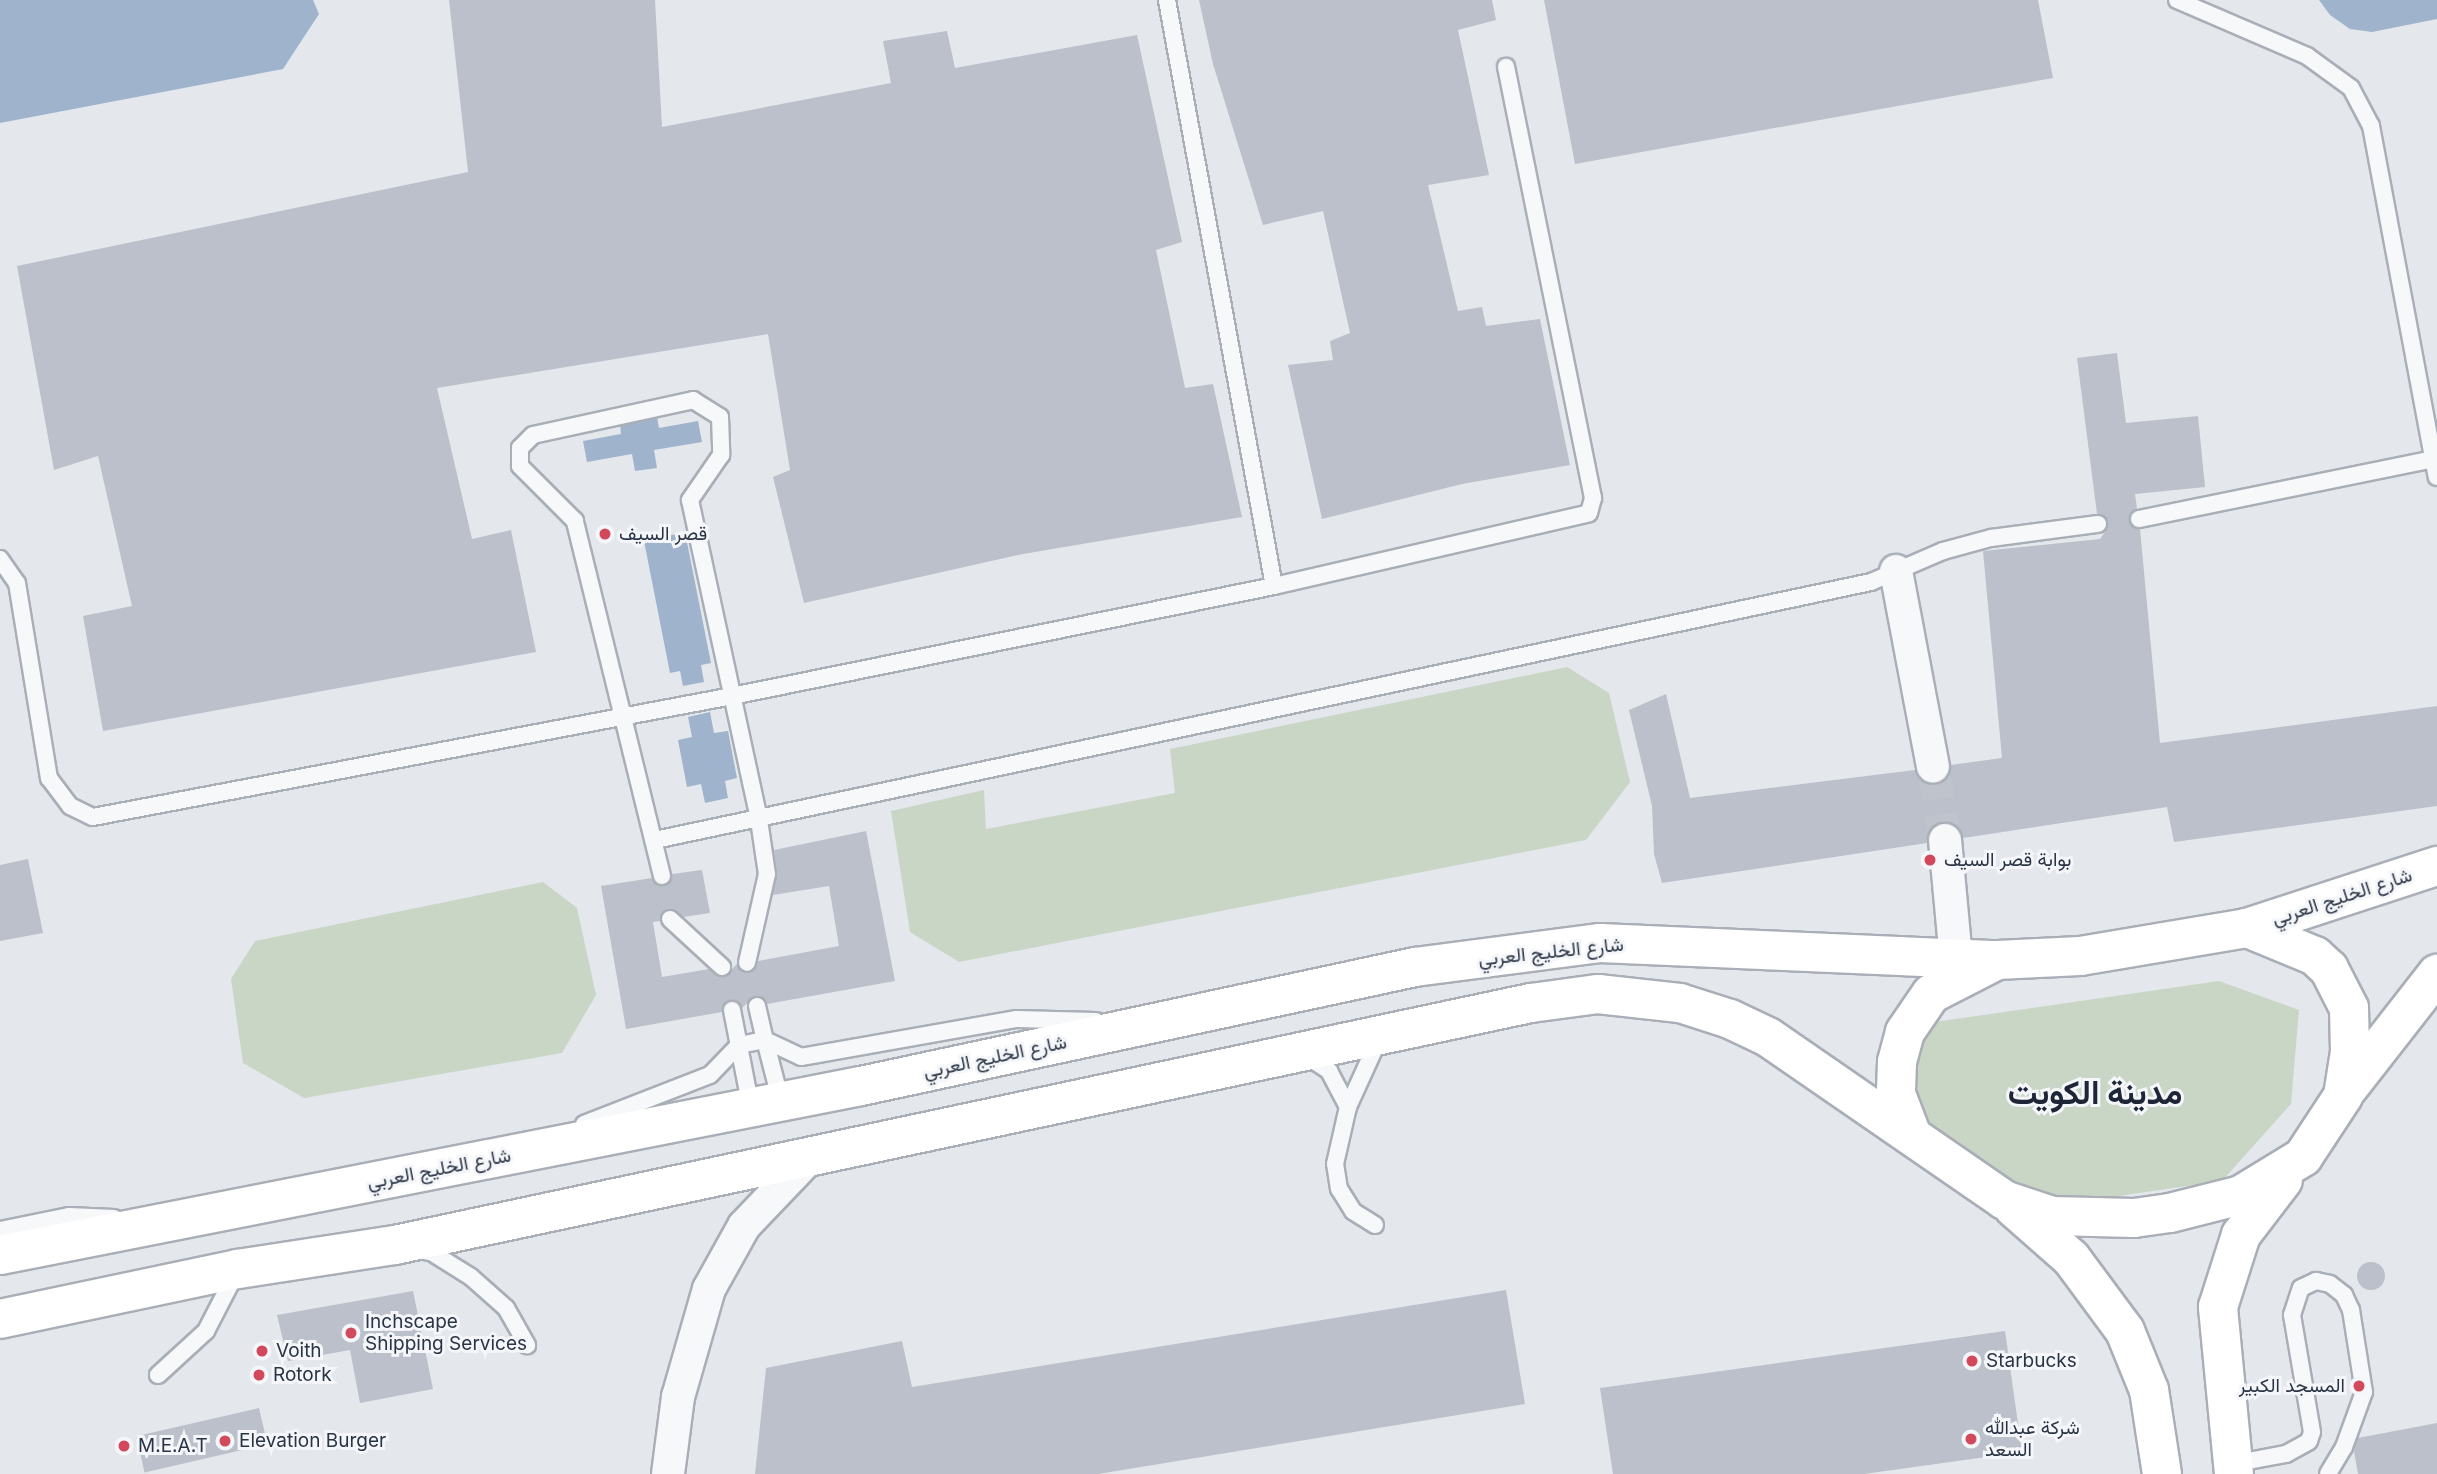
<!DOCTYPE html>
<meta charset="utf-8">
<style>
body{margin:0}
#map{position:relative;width:2437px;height:1474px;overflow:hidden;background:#e4e7ec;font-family:Inter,Vazirmatn,sans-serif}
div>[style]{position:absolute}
.green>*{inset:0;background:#c9d6c5}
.water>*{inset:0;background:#9fb4cc}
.building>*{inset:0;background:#bbc0ca;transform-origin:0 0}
.round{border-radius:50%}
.street-tunnel>*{height:32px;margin-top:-16px;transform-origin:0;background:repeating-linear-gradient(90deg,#bfc3cb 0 32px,transparent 0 48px)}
.roads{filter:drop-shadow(2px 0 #a9aeb7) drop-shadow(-2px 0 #a9aeb7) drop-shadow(0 2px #a9aeb7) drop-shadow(0 -2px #a9aeb7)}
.lane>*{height:16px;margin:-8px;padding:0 8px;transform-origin:8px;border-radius:8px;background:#f7f8fa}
.street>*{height:32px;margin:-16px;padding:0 16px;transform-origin:16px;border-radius:16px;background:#f7f8fa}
.primary>*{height:38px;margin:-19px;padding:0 19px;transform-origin:19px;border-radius:19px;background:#fff}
.dots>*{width:19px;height:19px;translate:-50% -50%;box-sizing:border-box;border:4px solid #f4f6f9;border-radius:50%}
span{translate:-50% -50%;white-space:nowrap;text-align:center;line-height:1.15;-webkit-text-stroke:6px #f4f6f9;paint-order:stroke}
.poi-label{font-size:19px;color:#2b3445}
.left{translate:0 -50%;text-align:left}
.right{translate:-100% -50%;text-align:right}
.street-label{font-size:19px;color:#2b3445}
.town-label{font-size:33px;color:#1d2536;font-weight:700}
</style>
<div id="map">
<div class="green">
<div style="clip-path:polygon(1567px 667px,1609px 693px,1630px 782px,1586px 840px,959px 962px,910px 932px,891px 811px,984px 790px,986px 829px,1175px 793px,1170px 749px)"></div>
<div style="clip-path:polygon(543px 882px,577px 908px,596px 995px,562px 1053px,304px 1098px,243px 1063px,231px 979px,255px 941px)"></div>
<div style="clip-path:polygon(2219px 981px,2299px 1010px,2291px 1104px,2222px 1181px,2118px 1196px,2007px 1197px,1917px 1135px,1905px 1072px,1921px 1024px)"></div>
</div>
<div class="water">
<div style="clip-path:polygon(0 0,313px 0,319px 14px,283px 69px,0 123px)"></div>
<div style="clip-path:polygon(2319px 0,2437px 0,2437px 19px,2372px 32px,2350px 29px,2330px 15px)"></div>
<div style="clip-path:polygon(657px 417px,659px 428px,698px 421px,702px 442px,654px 450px,657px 468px,635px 471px,632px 454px,587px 462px,583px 441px,621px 434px,620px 423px)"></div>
<div style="clip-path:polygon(685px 532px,711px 663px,701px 665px,704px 682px,683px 686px,680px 671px,670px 673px,644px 541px)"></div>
<div style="clip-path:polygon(710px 712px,714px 733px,728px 731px,737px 778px,725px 781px,728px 798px,705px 803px,701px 784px,687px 787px,678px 740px,692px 737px,688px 717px)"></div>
</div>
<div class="building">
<div style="clip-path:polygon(449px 0,655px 0,662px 127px,891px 83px,883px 41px,947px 31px,955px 68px,1137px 35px,1182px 242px,1156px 250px,1185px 388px,1213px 384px,1242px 517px,1023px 554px,804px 603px,773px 477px,790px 470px,768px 334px,437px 388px,472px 539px,511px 530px,536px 652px,103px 731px,83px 616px,132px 606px,98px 456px,54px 470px,17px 266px,468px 172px)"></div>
<div style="clip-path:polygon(1199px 0,1492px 0,1496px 20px,1458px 30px,1489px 175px,1428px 185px,1458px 311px,1482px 307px,1486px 326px,1540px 319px,1570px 465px,1462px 484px,1322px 519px,1288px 365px,1333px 360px,1330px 341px,1350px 333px,1323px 211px,1263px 225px,1213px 64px)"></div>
<div style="clip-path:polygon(1544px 0,2038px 0,2053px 78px,1575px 164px)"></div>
<div style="clip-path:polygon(2117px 353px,2126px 423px,2198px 416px,2205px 487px,2135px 494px,2137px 509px,2129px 516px,2131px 525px,2140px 529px,2160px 743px,2437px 706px,2437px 806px,2174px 842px,2167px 807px,1963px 838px,1953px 824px,1943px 822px,1929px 832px,1927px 843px,1662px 883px,1654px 854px,1652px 806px,1629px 710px,1666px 694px,1690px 798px,1915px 770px,1920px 779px,1936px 785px,1945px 780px,1951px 765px,2002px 758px,1983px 551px,2100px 539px,2107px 529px,2107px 518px,2097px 514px,2077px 358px)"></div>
<div style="clip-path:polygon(866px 831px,895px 981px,767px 1004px,755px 996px,742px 1008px,731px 1000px,722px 1012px,626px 1029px,601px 886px,652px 878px,664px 886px,672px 874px,702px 870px,710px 913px,683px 917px,668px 909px,660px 921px,653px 922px,662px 977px,709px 969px,724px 977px,737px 964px,749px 973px,758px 961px,839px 946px,829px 886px,773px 895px,777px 873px,774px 850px)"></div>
<div style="clip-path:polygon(28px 859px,43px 933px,0 941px,0 865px)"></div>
<div class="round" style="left:2357px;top:1262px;width:28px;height:28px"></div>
<div style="clip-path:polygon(1506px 1290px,1525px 1404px,1098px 1474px,755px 1474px,766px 1368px,902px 1341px,912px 1387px)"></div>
<div style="clip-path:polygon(413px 1291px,433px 1389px,360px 1403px,350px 1350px,288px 1361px,277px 1315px)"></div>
<div style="clip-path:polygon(2005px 1331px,2022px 1452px,1864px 1474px,1613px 1474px,1600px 1388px)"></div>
<div style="left:259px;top:1408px;width:37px;height:126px;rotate:77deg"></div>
<div style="clip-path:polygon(2437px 1423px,2437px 1474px,2358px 1474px,2354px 1451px,2358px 1438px)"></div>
</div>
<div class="street-tunnel">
<div style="left:1933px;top:767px;width:74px;rotate:80.7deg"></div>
</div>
<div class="roads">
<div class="lane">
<div style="left:2177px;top:0;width:142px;rotate:23.3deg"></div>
<div style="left:2307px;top:56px;width:54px;rotate:36deg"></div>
<div style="left:2351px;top:88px;width:43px;rotate:62.2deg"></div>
<div style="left:2371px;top:126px;width:357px;rotate:79.4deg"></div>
<div style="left:2139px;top:519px;width:301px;rotate:-11.5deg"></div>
<div style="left:0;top:559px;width:29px;rotate:55deg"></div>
<div style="left:17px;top:583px;width:198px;rotate:80.7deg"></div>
<div style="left:49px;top:778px;width:35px;rotate:53deg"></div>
<div style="left:70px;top:806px;width:25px;rotate:26deg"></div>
<div style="left:93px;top:817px;width:650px;rotate:-10.72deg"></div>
<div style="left:732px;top:696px;width:553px;rotate:-11.47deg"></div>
<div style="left:1274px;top:586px;width:596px;rotate:-100.35deg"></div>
<div style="left:1274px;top:586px;width:323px;rotate:-13deg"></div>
<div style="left:1589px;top:513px;width:16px;rotate:-75deg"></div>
<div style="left:1593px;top:498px;width:440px;rotate:-101.4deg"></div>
<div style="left:655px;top:840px;width:1243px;rotate:-11.98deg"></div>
<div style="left:1871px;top:582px;width:78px;rotate:-23.3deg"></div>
<div style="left:1943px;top:551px;width:50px;rotate:-15.2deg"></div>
<div style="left:1991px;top:538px;width:108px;rotate:-7.5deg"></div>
<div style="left:662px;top:876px;width:366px;rotate:-103.8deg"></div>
<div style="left:575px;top:521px;width:78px;rotate:-135deg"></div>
<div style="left:520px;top:466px;width:18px;rotate:-90deg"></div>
<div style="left:520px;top:448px;width:18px;rotate:-45deg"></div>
<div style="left:533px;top:435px;width:164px;rotate:-12.3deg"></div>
<div style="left:693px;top:400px;width:32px;rotate:32deg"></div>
<div style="left:720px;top:417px;width:38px;rotate:88deg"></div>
<div style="left:721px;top:455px;width:55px;rotate:124.6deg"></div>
<div style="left:690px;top:500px;width:327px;rotate:77.8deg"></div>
<div style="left:759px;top:820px;width:55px;rotate:81.6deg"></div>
<div style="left:767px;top:874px;width:91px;rotate:102.7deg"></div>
<div style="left:670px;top:919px;width:71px;rotate:42.7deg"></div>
<div style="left:757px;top:1006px;width:35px;rotate:77deg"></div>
<div style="left:765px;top:1040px;width:40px;rotate:25deg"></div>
<div style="left:801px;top:1057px;width:219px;rotate:-10deg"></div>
<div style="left:1017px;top:1019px;width:79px;rotate:1.5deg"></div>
<div style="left:732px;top:1010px;width:100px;rotate:79deg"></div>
<div style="left:1307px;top:1056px;width:27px;rotate:34deg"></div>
<div style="left:1329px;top:1071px;width:41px;rotate:62.2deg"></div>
<div style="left:584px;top:1124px;width:135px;rotate:-21.3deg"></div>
<div style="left:710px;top:1075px;width:42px;rotate:-46deg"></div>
<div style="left:739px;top:1045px;width:26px;rotate:-11deg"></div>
<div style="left:765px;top:1040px;width:64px;rotate:75.5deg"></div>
<div style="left:1375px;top:1225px;width:26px;rotate:-148deg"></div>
<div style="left:1353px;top:1211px;width:26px;rotate:-122deg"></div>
<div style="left:1339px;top:1189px;width:25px;rotate:-99deg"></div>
<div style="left:1335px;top:1164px;width:58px;rotate:-77.2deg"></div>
<div style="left:1348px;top:1107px;width:72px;rotate:-65.6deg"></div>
<div style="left:0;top:1230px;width:70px;rotate:-11.5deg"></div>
<div style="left:69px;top:1216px;width:45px;rotate:2.5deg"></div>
<div style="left:418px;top:1250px;width:13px;rotate:9deg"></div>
<div style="left:431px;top:1252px;width:47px;rotate:32deg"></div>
<div style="left:471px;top:1277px;width:47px;rotate:41.5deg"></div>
<div style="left:506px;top:1308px;width:43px;rotate:60.4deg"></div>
<div style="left:158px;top:1375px;width:65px;rotate:-42.5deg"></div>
<div style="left:206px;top:1331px;width:65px;rotate:-62.7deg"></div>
<div style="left:2232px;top:1464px;width:55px;rotate:-10.5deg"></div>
<div style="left:2286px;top:1454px;width:26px;rotate:-29deg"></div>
<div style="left:2309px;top:1441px;width:9px;rotate:-72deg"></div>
<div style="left:2312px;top:1432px;width:119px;rotate:-99.7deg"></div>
<div style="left:2292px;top:1315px;width:28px;rotate:-72deg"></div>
<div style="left:2301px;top:1288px;width:17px;rotate:-25deg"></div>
<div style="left:2316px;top:1281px;width:14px;rotate:12deg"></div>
<div style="left:2330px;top:1284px;width:18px;rotate:38deg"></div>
<div style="left:2344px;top:1295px;width:17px;rotate:65deg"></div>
<div style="left:2351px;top:1310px;width:83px;rotate:81deg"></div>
<div style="left:2364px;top:1392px;width:59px;rotate:110deg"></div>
<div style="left:2344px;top:1447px;width:31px;rotate:121deg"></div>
</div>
<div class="street">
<div style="left:1896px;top:571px;width:199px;rotate:79.3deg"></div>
<div style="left:1945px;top:840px;width:119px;rotate:84.7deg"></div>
<div style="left:668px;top:1474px;width:78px;rotate:-82.6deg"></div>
<div style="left:678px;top:1397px;width:112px;rotate:-74deg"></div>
<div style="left:709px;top:1289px;width:72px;rotate:-60.9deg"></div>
<div style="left:744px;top:1226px;width:94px;rotate:-46.3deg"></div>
</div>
<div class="primary">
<div style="left:2247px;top:928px;width:200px;rotate:-18.1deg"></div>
<div style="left:2348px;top:1088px;width:145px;rotate:-52deg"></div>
<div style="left:2014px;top:1208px;width:76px;rotate:41.3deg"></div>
<div style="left:2071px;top:1258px;width:91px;rotate:53.5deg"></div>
<div style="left:2125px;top:1331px;width:64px;rotate:67.9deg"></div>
<div style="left:2149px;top:1390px;width:85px;rotate:81.2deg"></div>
<div style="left:0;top:1255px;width:877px;rotate:-11.11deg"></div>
<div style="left:861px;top:1086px;width:567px;rotate:-12.12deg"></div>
<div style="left:1415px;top:967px;width:187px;rotate:-7.4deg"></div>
<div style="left:1600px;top:943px;width:392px;rotate:2.5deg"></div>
<div style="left:0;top:1319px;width:243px;rotate:-11.9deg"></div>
<div style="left:238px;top:1269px;width:159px;rotate:-8.7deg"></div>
<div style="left:395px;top:1245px;width:1161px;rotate:-12.03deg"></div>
<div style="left:1531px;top:1003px;width:68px;rotate:-7.7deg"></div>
<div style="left:1598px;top:994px;width:82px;rotate:6.3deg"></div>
<div style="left:1680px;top:1003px;width:52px;rotate:17.7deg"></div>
<div style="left:1730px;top:1019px;width:42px;rotate:25.3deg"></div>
<div style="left:1768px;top:1037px;width:287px;rotate:34.6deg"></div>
<div style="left:2004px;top:1200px;width:51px;rotate:18.4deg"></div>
<div style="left:2052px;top:1216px;width:82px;rotate:1.4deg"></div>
<div style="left:2134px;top:1218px;width:36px;rotate:-8deg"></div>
<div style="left:2170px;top:1213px;width:73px;rotate:-14.2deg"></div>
<div style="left:2241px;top:1195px;width:73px;rotate:-31.5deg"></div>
<div style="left:2303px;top:1157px;width:73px;rotate:-56.7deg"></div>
<div style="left:2343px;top:1096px;width:45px;rotate:-81deg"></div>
<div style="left:2350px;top:1052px;width:44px;rotate:-91.3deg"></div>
<div style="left:2349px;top:1008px;width:44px;rotate:-117.1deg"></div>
<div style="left:2329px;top:969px;width:19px;rotate:-137deg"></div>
<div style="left:2315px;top:956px;width:74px;rotate:-157.6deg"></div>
<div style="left:2247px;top:928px;width:169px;rotate:170.5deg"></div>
<div style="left:2080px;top:956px;width:83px;rotate:177.2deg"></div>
<div style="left:1997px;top:960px;width:74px;rotate:152.7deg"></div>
<div style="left:1931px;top:994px;width:46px;rotate:124.4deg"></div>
<div style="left:1905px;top:1032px;width:31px;rotate:105deg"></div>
<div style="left:1897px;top:1062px;width:32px;rotate:92deg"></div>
<div style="left:1896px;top:1094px;width:45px;rotate:69.1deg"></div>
<div style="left:2234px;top:1474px;width:168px;rotate:-95.5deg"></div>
<div style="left:2218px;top:1307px;width:76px;rotate:-72.3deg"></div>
<div style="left:2241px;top:1235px;width:69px;rotate:-52.6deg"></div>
</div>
</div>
<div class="dots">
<div style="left:605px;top:534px;background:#d1495b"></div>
<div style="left:1930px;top:860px;background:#d1495b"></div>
<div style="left:351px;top:1333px;background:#d1495b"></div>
<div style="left:262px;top:1351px;background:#d1495b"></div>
<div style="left:1972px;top:1361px;background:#d1495b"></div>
<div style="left:259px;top:1375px;background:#d1495b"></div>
<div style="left:2359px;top:1386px;background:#d1495b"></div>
<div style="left:1971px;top:1439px;background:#d1495b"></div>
<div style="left:225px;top:1441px;background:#d1495b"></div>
<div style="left:124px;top:1446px;background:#d1495b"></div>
</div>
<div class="poi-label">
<span class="left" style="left:619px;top:534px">قصر السيف</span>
<span class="left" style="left:1944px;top:860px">بوابة قصر السيف</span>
<span class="left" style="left:365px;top:1333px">Inchscape<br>Shipping Services</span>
<span class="left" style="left:276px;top:1351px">Voith</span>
<span class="left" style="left:1986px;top:1361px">Starbucks</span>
<span class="left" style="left:273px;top:1375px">Rotork</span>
<span class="right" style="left:2345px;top:1386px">المسجد الكبير</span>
<span class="left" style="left:1985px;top:1439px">شركة عبدالله<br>السعد</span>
<span class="left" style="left:239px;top:1441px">Elevation Burger</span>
<span class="left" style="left:138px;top:1446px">M.E.A.T</span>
</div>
<div class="street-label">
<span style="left:2342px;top:897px;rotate:-18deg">شارع الخليج العربي</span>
<span style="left:1551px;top:952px;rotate:-6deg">شارع الخليج العربي</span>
<span style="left:995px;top:1057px;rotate:-12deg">شارع الخليج العربي</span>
<span style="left:439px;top:1169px;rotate:-11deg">شارع الخليج العربي</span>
</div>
<div class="town-label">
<span style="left:2095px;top:1093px">مدينة الكويت</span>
</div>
</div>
